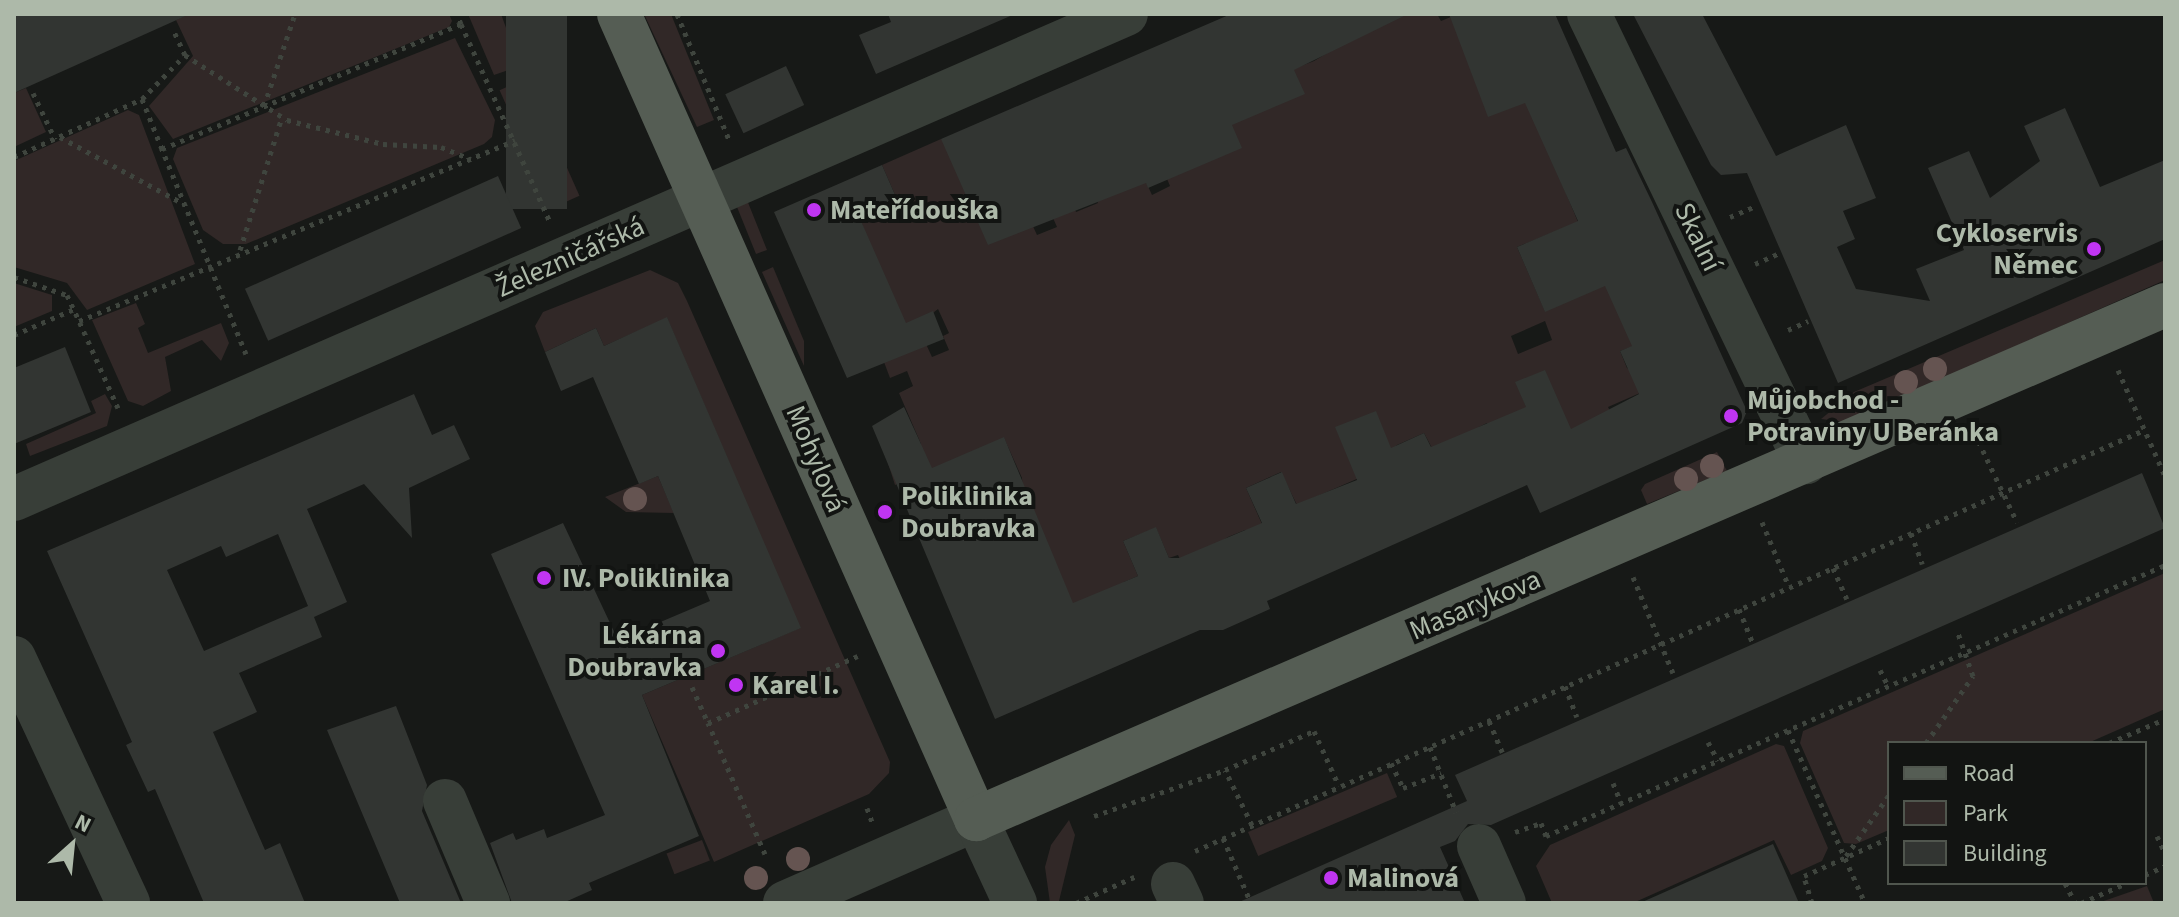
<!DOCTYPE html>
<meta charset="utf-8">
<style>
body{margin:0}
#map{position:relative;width:2179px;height:917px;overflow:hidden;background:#171917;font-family:"Source Sans 3",sans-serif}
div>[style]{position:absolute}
.green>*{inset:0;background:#312827;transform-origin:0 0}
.building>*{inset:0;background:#323532;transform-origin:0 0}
.path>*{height:5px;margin-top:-2.5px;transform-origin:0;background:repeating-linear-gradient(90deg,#3f453e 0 4px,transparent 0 10px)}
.minor>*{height:44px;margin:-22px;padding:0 22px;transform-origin:22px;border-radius:22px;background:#383e38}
.major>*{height:44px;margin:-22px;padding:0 22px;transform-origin:22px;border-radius:22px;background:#555d54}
.trees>*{width:24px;height:24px;margin:-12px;border-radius:50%;background:#655451}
.dots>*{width:22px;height:22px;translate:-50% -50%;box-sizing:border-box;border:4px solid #121412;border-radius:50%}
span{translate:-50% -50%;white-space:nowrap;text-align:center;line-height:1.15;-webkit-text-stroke:8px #121412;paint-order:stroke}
.poi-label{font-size:28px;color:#adb9a9;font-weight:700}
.left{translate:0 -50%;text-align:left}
.right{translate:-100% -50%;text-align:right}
.street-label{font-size:28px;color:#adb9a9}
.frame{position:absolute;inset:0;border:16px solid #adb9a9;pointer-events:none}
.legend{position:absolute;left:1887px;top:741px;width:260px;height:144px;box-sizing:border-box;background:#121412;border:2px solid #50564e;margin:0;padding:10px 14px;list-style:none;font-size:24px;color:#adb9a9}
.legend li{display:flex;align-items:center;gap:16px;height:40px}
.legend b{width:40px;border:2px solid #50564e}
.north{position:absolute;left:32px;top:805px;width:80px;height:80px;-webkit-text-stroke:6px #121412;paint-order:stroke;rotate:27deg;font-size:22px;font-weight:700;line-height:32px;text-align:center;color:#adb9a9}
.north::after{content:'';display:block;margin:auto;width:28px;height:36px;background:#adb9a9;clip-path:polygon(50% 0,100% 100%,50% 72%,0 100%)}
</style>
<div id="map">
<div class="green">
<div style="clip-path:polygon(189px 14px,449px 14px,452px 21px,449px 27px,173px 139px,149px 106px,193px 56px,176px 20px)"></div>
<div style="clip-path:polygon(468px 14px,501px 14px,520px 66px,494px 75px)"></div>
<div style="clip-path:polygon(644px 14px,671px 14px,714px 120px,697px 127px)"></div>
<div style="clip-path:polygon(evenodd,1392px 14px,1437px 14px,1441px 21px,1458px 14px,1510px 59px,1578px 222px,1517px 247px,1545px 311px,1603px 281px,1639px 344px,1620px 351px,1627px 368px,1656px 386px,1608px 407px,1612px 415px,1576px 442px,1516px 382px,1533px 423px,1490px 429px,1487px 423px,1479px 427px,1482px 432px,1432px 448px,1424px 433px,1397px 445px,1359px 478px,1297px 505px,1281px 472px,1246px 488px,1265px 531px,1245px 530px,1228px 537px,1183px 566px,1178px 555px,1169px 558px,1156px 528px,1123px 541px,1138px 576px,1124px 582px,1127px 589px,1030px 636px,1022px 478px,1004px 438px,895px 485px,887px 460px,921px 444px,899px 393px,913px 386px,907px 371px,890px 378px,884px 362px,926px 344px,932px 357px,949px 350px,943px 336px,949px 333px,938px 309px,902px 337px,861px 221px,899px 204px,882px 165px,941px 139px,1011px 178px,1037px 235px,1057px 227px,1049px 209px,1058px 170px,1076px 212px,1098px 203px,1077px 153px,1314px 61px,1392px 14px,1155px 150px,1170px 186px,1152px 195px,1135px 158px,1155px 150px,1392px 14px,1545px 321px,1552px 340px,1518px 354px,1511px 336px,1545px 321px)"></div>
<div style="clip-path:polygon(455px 38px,495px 120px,492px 137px,484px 144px,246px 244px,223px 244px,203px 230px,173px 159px,177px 148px)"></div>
<div style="left:527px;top:78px;width:129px;height:30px;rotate:66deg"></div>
<div style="clip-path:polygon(26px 88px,46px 132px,14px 147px,14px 93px)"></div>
<div style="clip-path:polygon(128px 110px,139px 115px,195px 264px,87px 310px,67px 283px,14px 267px,14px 161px)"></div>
<div style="clip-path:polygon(741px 185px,767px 250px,756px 254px,735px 202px)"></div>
<div style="clip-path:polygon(2165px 260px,2165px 280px,1861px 415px,1844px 422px,1821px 419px,1854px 392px)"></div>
<div style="clip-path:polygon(773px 267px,804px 341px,804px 366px,762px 272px)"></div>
<div style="clip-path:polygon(650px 270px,678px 283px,687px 301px,890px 762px,889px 773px,869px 794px,714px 862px,642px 695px,800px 628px,667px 318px,604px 346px,596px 328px,545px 352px,535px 326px,543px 312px)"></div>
<div style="clip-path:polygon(14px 283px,52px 295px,52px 311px,14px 327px)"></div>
<div style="clip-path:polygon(136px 303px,145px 324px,138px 328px,148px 353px,221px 323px,229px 343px,221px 361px,202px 340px,165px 357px,171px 391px,143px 406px,128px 401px,92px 320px)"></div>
<div style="clip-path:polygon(105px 394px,112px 406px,107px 426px,30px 456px,26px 444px,96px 413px,91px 401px)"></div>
<div style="clip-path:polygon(1717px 452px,1727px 471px,1647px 504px,1641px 490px,1645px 484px)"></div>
<div style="clip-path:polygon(658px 476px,674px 513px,626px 512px,605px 497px)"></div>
<div style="clip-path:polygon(2165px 573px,2165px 709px,2088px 743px,1889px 743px,1889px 830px,1856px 844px,1844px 843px,1800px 743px,1803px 731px)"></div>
<div style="clip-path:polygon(1776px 744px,1784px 746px,1828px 848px,1822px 861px,1791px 875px,1774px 840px,1633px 903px,1552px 903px,1536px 866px,1550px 845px)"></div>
<div style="left:1387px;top:773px;width:26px;height:151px;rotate:67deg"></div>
<div style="clip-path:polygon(1069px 820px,1075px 835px,1059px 901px,1050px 903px,1045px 867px,1051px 845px)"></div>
<div style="left:702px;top:840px;width:22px;height:38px;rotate:69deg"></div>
<div style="clip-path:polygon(2147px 886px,2154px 903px,2098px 903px)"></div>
</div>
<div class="building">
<div style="clip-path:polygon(14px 14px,190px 14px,14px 93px)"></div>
<div style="left:506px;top:14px;width:61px;height:195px"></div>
<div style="clip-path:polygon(888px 14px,1015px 14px,876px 74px,859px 35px,891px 22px)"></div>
<div style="clip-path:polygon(1231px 14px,1408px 14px,1294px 70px,1305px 94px,1232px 125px,1242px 148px,1148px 188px,1146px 183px,988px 245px,941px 139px)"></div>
<div style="clip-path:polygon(1449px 14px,1555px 14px,1616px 152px,1626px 148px,1652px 202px,1747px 411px,1742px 423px,1540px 513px,1527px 485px,1267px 601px,1270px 609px,1223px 630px,1200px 630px,995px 719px,872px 426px,904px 407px,932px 468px,1004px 437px,1073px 603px,1138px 576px,1123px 541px,1156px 527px,1169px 558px,1179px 558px,1262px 523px,1246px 488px,1282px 472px,1296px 504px,1357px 480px,1335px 427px,1376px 411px,1391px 448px,1424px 433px,1431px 447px,1526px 407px,1515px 382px,1545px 370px,1571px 429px,1639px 394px,1620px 351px,1632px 346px,1605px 286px,1545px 312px,1517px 247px,1578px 221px,1525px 103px,1488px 117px)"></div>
<div style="clip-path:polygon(1633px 14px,1702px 14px,1776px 156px,1846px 125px,1876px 198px,1843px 211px,1855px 239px,1837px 247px,1856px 289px,1930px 301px,1916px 269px,1964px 250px,1928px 168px,1969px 151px,1990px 198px,2040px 161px,2024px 126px,2065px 108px,2100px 187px,2165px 160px,2165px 239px,1838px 383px,1747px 173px,1721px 175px,1711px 165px)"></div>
<div style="left:786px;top:66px;width:43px;height:67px;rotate:65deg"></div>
<div style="clip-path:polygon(882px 165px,899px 204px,861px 221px,906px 323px,933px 311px,944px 339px,847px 378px,774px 212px)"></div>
<div style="left:498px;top:176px;width:57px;height:277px;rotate:66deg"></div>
<div style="clip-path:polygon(667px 317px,801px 628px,642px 695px,699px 836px,589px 883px,592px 890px,563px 903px,512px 903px,490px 843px,513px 833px,516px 840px,544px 829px,547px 838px,605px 815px,491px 554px,563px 523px,618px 640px,710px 601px,658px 476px,639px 484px,593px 377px,561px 391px,545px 352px,596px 328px,604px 346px)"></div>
<div style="clip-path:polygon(65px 347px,91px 412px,14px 444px,14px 368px)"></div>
<div style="clip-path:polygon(evenodd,414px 394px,432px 435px,454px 425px,470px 459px,409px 488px,412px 538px,364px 484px,307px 509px,347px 602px,314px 617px,322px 637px,239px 673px,257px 712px,213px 732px,265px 850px,280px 843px,305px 903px,204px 903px,155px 789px,148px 792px,126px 745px,132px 742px,47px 551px,414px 394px,278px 534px,308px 606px,204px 651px,167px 570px,221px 546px,226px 557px,278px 534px)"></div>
<div style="clip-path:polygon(2142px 473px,2165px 528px,1491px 825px,1468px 824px,1455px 841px,1440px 847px,1465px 903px,1237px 903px,1467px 801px,1455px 775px)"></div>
<div style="clip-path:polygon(396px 706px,427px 785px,422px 811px,461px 903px,400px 903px,327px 730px)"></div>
<div style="clip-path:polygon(1773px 844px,1799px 903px,1640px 903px)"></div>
</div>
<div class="path">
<div style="left:677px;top:14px;width:139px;rotate:67.5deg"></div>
<div style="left:461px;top:24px;width:215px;rotate:65.8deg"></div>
<div style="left:185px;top:55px;width:121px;rotate:32.5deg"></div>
<div style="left:287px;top:120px;width:99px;rotate:14deg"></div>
<div style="left:383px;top:144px;width:58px;rotate:3deg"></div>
<div style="left:441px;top:147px;width:32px;rotate:22deg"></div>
<div style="left:33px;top:93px;width:51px;rotate:64.4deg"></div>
<div style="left:142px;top:99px;width:62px;rotate:-45.7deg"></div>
<div style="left:185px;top:55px;width:29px;rotate:-115deg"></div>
<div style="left:264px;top:106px;width:97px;rotate:-71.4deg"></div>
<div style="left:60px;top:137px;width:141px;rotate:28.4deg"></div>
<div style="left:14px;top:157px;width:141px;rotate:-24.4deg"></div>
<div style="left:142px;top:99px;width:54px;rotate:68.2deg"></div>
<div style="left:1730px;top:217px;width:28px;rotate:-23deg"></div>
<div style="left:240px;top:250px;width:139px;rotate:-72.5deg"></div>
<div style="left:1755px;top:264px;width:27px;rotate:-24deg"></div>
<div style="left:14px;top:277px;width:56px;rotate:18.8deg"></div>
<div style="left:67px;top:295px;width:29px;rotate:65deg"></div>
<div style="left:1788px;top:330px;width:22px;rotate:-24deg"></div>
<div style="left:14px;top:335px;width:65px;rotate:-23.4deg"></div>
<div style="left:246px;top:354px;width:222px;rotate:-112.3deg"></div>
<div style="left:162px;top:149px;width:324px;rotate:-22.7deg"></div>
<div style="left:461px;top:24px;width:11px;rotate:-112deg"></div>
<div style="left:2118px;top:370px;width:116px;rotate:66.1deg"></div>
<div style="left:118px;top:408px;width:95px;rotate:-114.1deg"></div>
<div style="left:79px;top:321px;width:472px;rotate:-22.5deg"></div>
<div style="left:1974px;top:432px;width:100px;rotate:64.5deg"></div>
<div style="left:1762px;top:522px;width:70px;rotate:67.4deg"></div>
<div style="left:1911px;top:533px;width:33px;rotate:70deg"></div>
<div style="left:1833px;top:568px;width:34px;rotate:66deg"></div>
<div style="left:1633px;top:577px;width:104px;rotate:67.4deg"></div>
<div style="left:1739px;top:609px;width:35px;rotate:68deg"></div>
<div style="left:1880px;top:670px;width:18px;rotate:63deg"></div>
<div style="left:1565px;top:686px;width:33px;rotate:69deg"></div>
<div style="left:692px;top:687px;width:39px;rotate:66deg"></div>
<div style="left:1489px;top:721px;width:34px;rotate:67deg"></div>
<div style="left:1788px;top:730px;width:189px;rotate:66deg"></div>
<div style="left:1708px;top:742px;width:21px;rotate:62deg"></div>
<div style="left:1926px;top:743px;width:82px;rotate:-55deg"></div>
<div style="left:1973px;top:676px;width:46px;rotate:-109.2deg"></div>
<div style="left:2109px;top:743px;width:61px;rotate:-23.2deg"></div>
<div style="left:1430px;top:747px;width:70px;rotate:68.2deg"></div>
<div style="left:1391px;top:763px;width:28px;rotate:64deg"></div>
<div style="left:1403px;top:788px;width:41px;rotate:-21.5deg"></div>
<div style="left:1613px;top:783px;width:22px;rotate:68deg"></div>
<div style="left:867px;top:808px;width:15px;rotate:70deg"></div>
<div style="left:1094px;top:816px;width:139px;rotate:-19.3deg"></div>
<div style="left:1252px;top:825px;width:61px;rotate:-116.1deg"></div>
<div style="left:1225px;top:770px;width:97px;rotate:-23.7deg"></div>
<div style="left:1314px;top:731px;width:60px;rotate:65.6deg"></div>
<div style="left:1515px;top:832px;width:28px;rotate:-19deg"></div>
<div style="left:1541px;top:823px;width:14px;rotate:69deg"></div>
<div style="left:1546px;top:836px;width:676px;rotate:-23.64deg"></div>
<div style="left:2157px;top:836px;width:19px;rotate:65deg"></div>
<div style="left:1223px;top:838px;width:71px;rotate:66.7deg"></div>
<div style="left:1195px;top:851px;width:1038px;rotate:-23.92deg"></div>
<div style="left:765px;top:854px;width:143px;rotate:-113.5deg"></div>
<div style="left:708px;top:723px;width:164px;rotate:-24.1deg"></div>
<div style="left:1846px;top:856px;width:75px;rotate:-54.8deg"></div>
<div style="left:2145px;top:875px;width:22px;rotate:-24deg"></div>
<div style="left:2065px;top:883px;width:22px;rotate:63deg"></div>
<div style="left:1076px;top:903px;width:64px;rotate:-24.1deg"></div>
<div style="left:1812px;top:903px;width:28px;rotate:-107deg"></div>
<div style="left:1804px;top:876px;width:93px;rotate:-24.1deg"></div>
<div style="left:2081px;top:903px;width:50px;rotate:-23.5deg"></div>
</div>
<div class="minor">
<div style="left:1589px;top:14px;width:498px;rotate:64.2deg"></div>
<div style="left:14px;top:499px;width:1213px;rotate:-23.56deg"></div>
<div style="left:14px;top:658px;width:270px;rotate:65deg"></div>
<div style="left:445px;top:801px;width:111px;rotate:67.1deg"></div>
<div style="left:1479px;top:846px;width:62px;rotate:66.3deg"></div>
<div style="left:1173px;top:884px;width:21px;rotate:65deg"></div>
<div style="left:785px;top:903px;width:209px;rotate:-23.7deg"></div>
<div style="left:976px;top:819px;width:93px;rotate:65.1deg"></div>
</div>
<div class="major">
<div style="left:619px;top:14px;width:881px;rotate:66.08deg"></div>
<div style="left:976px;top:819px;width:1295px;rotate:-23.38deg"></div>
</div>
<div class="trees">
<div style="left:1935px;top:369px"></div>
<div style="left:1906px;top:382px"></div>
<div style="left:1712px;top:466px"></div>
<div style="left:1686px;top:479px"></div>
<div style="left:635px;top:499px"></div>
<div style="left:798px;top:859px"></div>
<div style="left:756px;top:878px"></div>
</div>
<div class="dots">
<div style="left:814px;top:210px;background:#c035f2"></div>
<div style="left:2094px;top:249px;background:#c035f2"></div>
<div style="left:1731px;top:416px;background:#c035f2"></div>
<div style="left:885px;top:512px;background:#c035f2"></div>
<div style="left:544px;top:578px;background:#c035f2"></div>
<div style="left:718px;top:651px;background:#c035f2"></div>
<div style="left:736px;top:685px;background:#c035f2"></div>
<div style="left:1331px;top:878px;background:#c035f2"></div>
</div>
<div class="poi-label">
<span class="left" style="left:830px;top:210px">Mateřídouška</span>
<span class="right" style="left:2078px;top:249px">Cykloservis<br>Němec</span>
<span class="left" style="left:1747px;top:416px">Můjobchod -<br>Potraviny U Beránka</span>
<span class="left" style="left:901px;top:512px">Poliklinika<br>Doubravka</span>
<span class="left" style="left:562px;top:578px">IV. Poliklinika</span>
<span class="right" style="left:702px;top:651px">Lékárna<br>Doubravka</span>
<span class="left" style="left:752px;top:685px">Karel I.</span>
<span class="left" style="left:1347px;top:878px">Malinová</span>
</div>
<div class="street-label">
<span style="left:1698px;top:237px;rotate:64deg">Skalní</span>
<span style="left:570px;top:257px;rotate:-24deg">Železničářská</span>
<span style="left:816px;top:459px;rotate:67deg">Mohylová</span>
<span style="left:1475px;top:605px;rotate:-23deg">Masarykova</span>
</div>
<div class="frame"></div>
<ul class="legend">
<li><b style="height:10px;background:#555d54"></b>Road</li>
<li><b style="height:22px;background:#312827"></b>Park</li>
<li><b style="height:22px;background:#323532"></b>Building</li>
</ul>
<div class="north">N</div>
</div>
